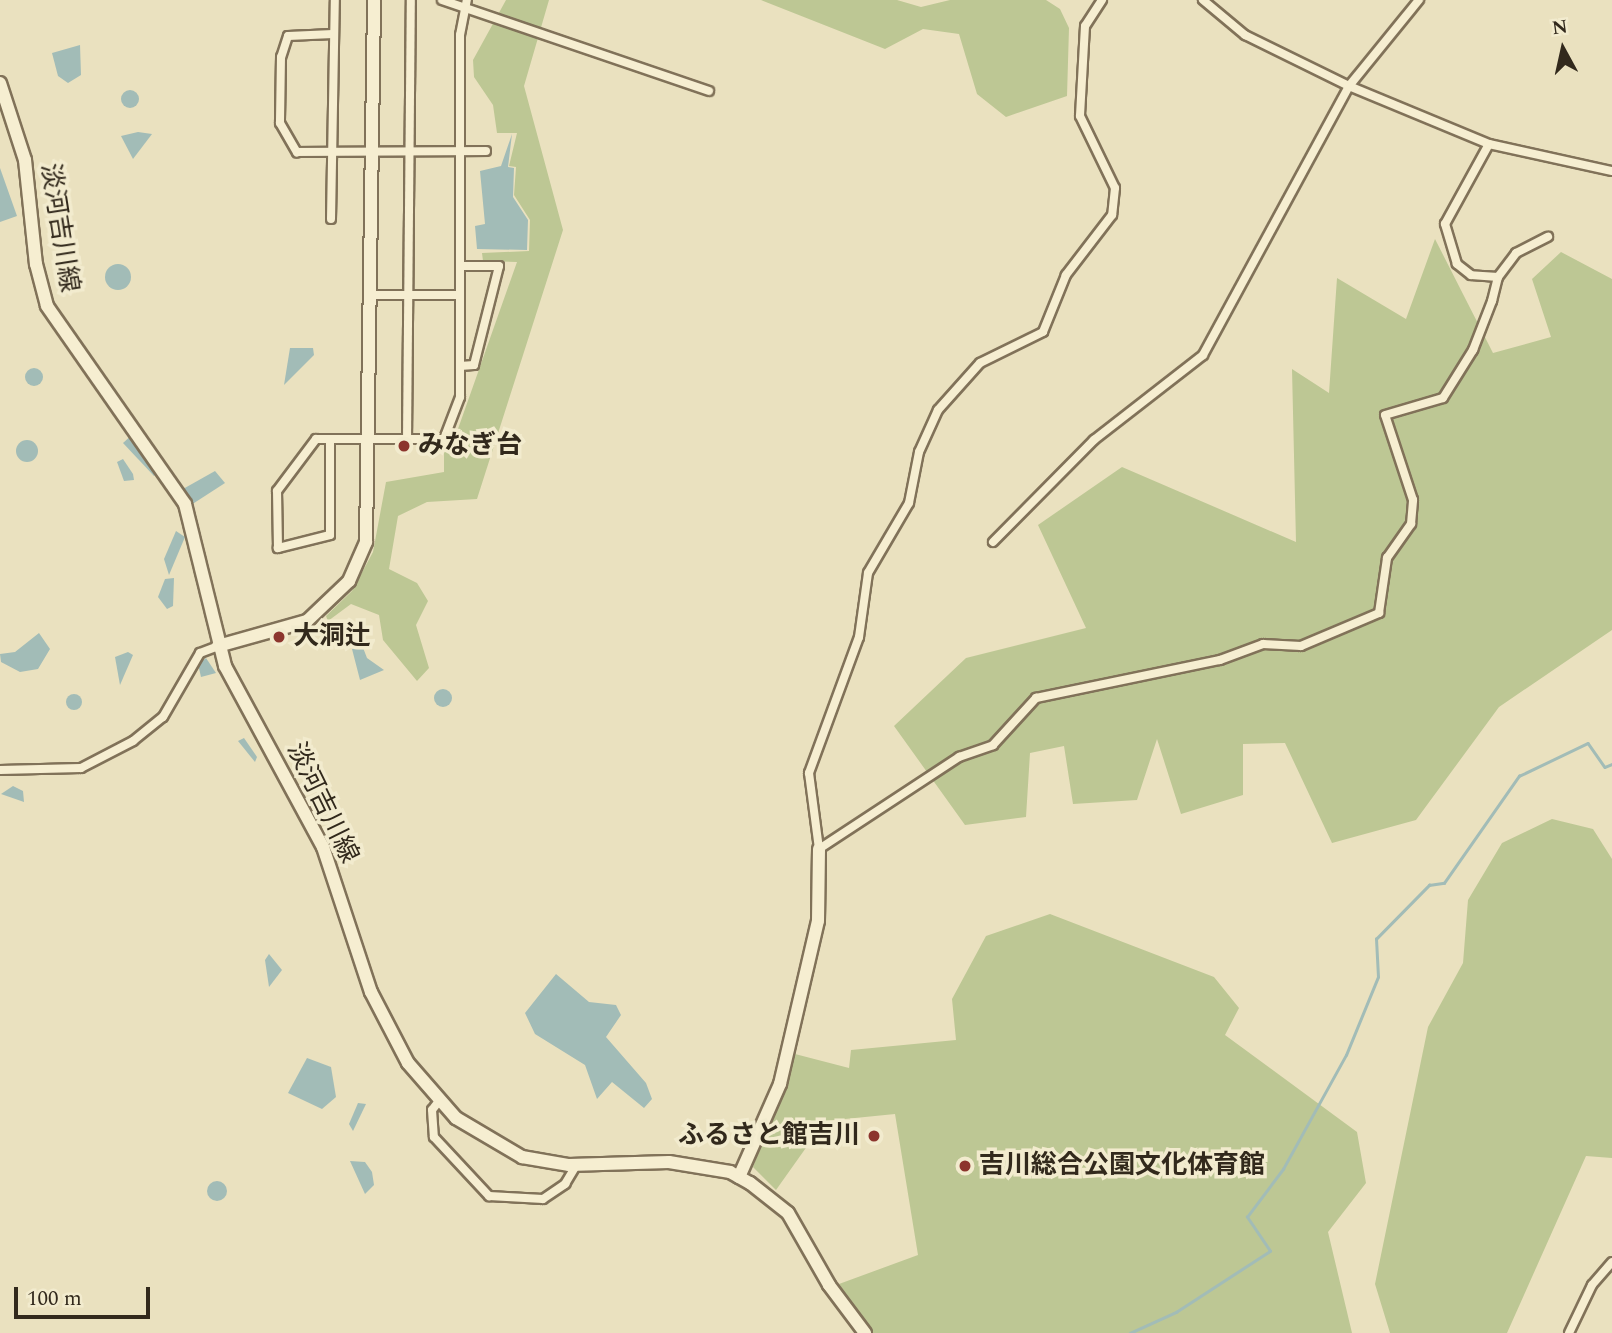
<!DOCTYPE html>
<meta charset="utf-8">
<style>
body{margin:0}
#map{position:relative;width:1612px;height:1333px;overflow:hidden;background:#eae1bf;font-family:Spectral,"Noto Sans JP",serif}
div>[style]{position:absolute}
.green>*{inset:0;background:#bdc794}
.water>*{inset:0;background:#a2bcb7}
.round{border-radius:50%}
.stream>*{height:2.5px;margin:-1.25px;padding:0 1.25px;transform-origin:1.25px;border-radius:1.25px;background:#a2bcb7}
.roads{filter:drop-shadow(2px 0 #817259) drop-shadow(-2px 0 #817259) drop-shadow(0 2px #817259) drop-shadow(0 -2px #817259)}
.street>*{height:8px;margin:-4px;padding:0 4px;transform-origin:4px;border-radius:4px;background:#f6eed1}
.secondary>*{height:12px;margin:-6px;padding:0 6px;transform-origin:6px;border-radius:6px;background:#f6eed1}
.dots>*{width:19px;height:19px;translate:-50% -50%;box-sizing:border-box;border:4px solid #f2ebce;border-radius:50%}
span{translate:-50% -50%;white-space:nowrap;text-align:center;line-height:1.15;-webkit-text-stroke:7px #f2ebce;paint-order:stroke}
.street-label{font-size:26px;color:#32291c}
.poi-label{font-size:26px;color:#32291c;font-weight:700}
.left{translate:0 -50%;text-align:left}
.right{translate:-100% -50%;text-align:right}
.north{position:absolute;left:1528px;top:14px;width:70px;height:70px;-webkit-text-stroke:5px #f2ebce;paint-order:stroke;rotate:352deg;font-size:19px;font-weight:700;line-height:28px;text-align:center;color:#32291c}
.north::after{content:'';display:block;margin:auto;width:24px;height:32px;background:#32291c;clip-path:polygon(50% 0,100% 100%,50% 72%,0 100%)}
.scale{position:absolute;left:14px;top:1287px;width:136px;height:32px;box-sizing:border-box;border:4px solid #32291c;border-top:0;padding-left:9px;font-size:21px;line-height:24px;white-space:nowrap;color:#32291c;-webkit-text-stroke:5px #f2ebce;paint-order:stroke}
</style>
<div id="map">
<div class="green">
<div style="clip-path:polygon(506px 0,549px 0,524px 86px,563px 230px,477px 499px,427px 502px,398px 516px,389px 569px,417px 583px,428px 601px,416px 625px,429px 668px,417px 681px,383px 640px,379px 615px,351px 604px,328px 621px,326px 616px,352px 591px,373px 552px,386px 482px,444px 472px,444px 453px,453px 443px,517px 262px,483px 261px,482px 253px,529px 251px,530px 220px,514px 195px,516px 167px,509px 166px,517px 133px,497px 133px,493px 105px,474px 77px,473px 60px)"></div>
<div style="clip-path:polygon(761px 0,897px 0,921px 7px,950px 0,1046px 0,1060px 9px,1069px 28px,1067px 96px,1006px 117px,977px 94px,959px 34px,923px 29px,885px 49px)"></div>
<div style="clip-path:polygon(1435px 239px,1493px 353px,1551px 337px,1532px 279px,1561px 252px,1612px 279px,1612px 630px,1499px 707px,1416px 820px,1332px 843px,1285px 743px,1243px 744px,1243px 795px,1181px 814px,1157px 739px,1137px 800px,1073px 804px,1064px 746px,1030px 753px,1026px 817px,965px 825px,894px 726px,966px 658px,1086px 628px,1038px 525px,1122px 467px,1296px 542px,1292px 369px,1329px 393px,1337px 278px,1406px 319px)"></div>
<div style="clip-path:polygon(1552px 819px,1593px 829px,1612px 859px,1612px 1158px,1586px 1156px,1507px 1333px,1390px 1333px,1375px 1284px,1428px 1027px,1463px 963px,1468px 900px,1502px 843px)"></div>
<div style="clip-path:polygon(1050px 914px,1214px 977px,1239px 1008px,1225px 1035px,1357px 1132px,1366px 1183px,1328px 1232px,1352px 1333px,871px 1333px,839px 1284px,918px 1255px,895px 1114px,825px 1121px,776px 1190px,753px 1167px,795px 1054px,849px 1068px,851px 1050px,956px 1040px,952px 999px,986px 936px)"></div>
</div>
<div class="water">
<div style="clip-path:polygon(80px 45px,81px 75px,68px 83px,58px 76px,52px 53px)"></div>
<div class="round" style="left:121px;top:90px;width:18px;height:18px"></div>
<div style="clip-path:polygon(138px 132px,152px 134px,133px 159px,121px 136px)"></div>
<div style="clip-path:polygon(512px 134px,508px 167px,514px 168px,513px 197px,528px 220px,527px 250px,477px 249px,475px 226px,485px 224px,480px 171px,501px 166px)"></div>
<div style="clip-path:polygon(0 168px,17px 216px,0 222px)"></div>
<div class="round" style="left:105px;top:264px;width:26px;height:26px"></div>
<div style="clip-path:polygon(290px 348px,313px 348px,314px 355px,284px 385px)"></div>
<div class="round" style="left:25px;top:368px;width:18px;height:18px"></div>
<div style="clip-path:polygon(133px 434px,159px 471px,154px 476px,123px 443px)"></div>
<div class="round" style="left:16px;top:440px;width:22px;height:22px"></div>
<div style="clip-path:polygon(123px 459px,133px 474px,134px 480px,124px 481px,117px 462px)"></div>
<div style="clip-path:polygon(215px 471px,225px 483px,191px 505px,183px 489px)"></div>
<div style="clip-path:polygon(176px 531px,185px 537px,169px 575px,164px 559px)"></div>
<div style="clip-path:polygon(174px 578px,173px 606px,167px 609px,158px 597px,165px 579px)"></div>
<div style="clip-path:polygon(39px 633px,50px 649px,38px 669px,20px 672px,1px 662px,0 654px,15px 652px)"></div>
<div style="clip-path:polygon(362px 645px,367px 658px,384px 670px,360px 680px,352px 649px)"></div>
<div style="clip-path:polygon(128px 652px,133px 655px,120px 685px,115px 657px)"></div>
<div style="clip-path:polygon(206px 658px,216px 673px,201px 677px,198px 664px)"></div>
<div class="round" style="left:434px;top:689px;width:18px;height:18px"></div>
<div class="round" style="left:66px;top:694px;width:16px;height:16px"></div>
<div style="clip-path:polygon(244px 738px,257px 757px,255px 762px,238px 741px)"></div>
<div style="clip-path:polygon(13px 786px,23px 791px,24px 802px,1px 794px)"></div>
<div style="clip-path:polygon(269px 954px,282px 970px,269px 987px,265px 960px)"></div>
<div style="clip-path:polygon(556px 974px,589px 1002px,616px 1005px,621px 1015px,606px 1037px,646px 1083px,652px 1099px,644px 1108px,612px 1082px,597px 1099px,585px 1065px,535px 1034px,525px 1013px)"></div>
<div style="clip-path:polygon(307px 1058px,331px 1067px,336px 1097px,322px 1109px,288px 1093px)"></div>
<div style="clip-path:polygon(358px 1103px,366px 1104px,353px 1131px,349px 1124px)"></div>
<div style="clip-path:polygon(350px 1161px,365px 1162px,372px 1172px,374px 1185px,365px 1194px)"></div>
<div class="round" style="left:207px;top:1181px;width:20px;height:20px"></div>
</div>
<div class="stream">
<div style="left:1130px;top:1333px;width:51px;rotate:-24.5deg"></div>
<div style="left:1176px;top:1312px;width:112px;rotate:-33deg"></div>
<div style="left:1270px;top:1251px;width:41px;rotate:-124.1deg"></div>
<div style="left:1247px;top:1217px;width:60px;rotate:-53.1deg"></div>
<div style="left:1283px;top:1169px;width:130px;rotate:-61.1deg"></div>
<div style="left:1346px;top:1055px;width:84px;rotate:-67.7deg"></div>
<div style="left:1378px;top:977px;width:38px;rotate:-93deg"></div>
<div style="left:1376px;top:939px;width:76px;rotate:-45.5deg"></div>
<div style="left:1429px;top:885px;width:15px;rotate:-8deg"></div>
<div style="left:1444px;top:883px;width:131px;rotate:-55deg"></div>
<div style="left:1519px;top:776px;width:76px;rotate:-25.6deg"></div>
<div style="left:1588px;top:743px;width:29px;rotate:55deg"></div>
<div style="left:1605px;top:767px;width:8px;rotate:-23deg"></div>
</div>
<div class="roads">
<div class="street">
<div style="left:442px;top:0;width:282px;rotate:18.8deg"></div>
<div style="left:1102px;top:0;width:31px;rotate:123deg"></div>
<div style="left:1085px;top:26px;width:90px;rotate:93.2deg"></div>
<div style="left:1080px;top:116px;width:80px;rotate:64.1deg"></div>
<div style="left:1115px;top:188px;width:27px;rotate:96deg"></div>
<div style="left:1112px;top:215px;width:76px;rotate:127.5deg"></div>
<div style="left:1066px;top:275px;width:61px;rotate:112deg"></div>
<div style="left:1043px;top:332px;width:70px;rotate:153.8deg"></div>
<div style="left:980px;top:363px;width:63px;rotate:131.8deg"></div>
<div style="left:938px;top:410px;width:46px;rotate:114.3deg"></div>
<div style="left:919px;top:452px;width:52px;rotate:101.1deg"></div>
<div style="left:909px;top:503px;width:81px;rotate:120.4deg"></div>
<div style="left:868px;top:573px;width:65px;rotate:98deg"></div>
<div style="left:859px;top:637px;width:145px;rotate:110.2deg"></div>
<div style="left:809px;top:773px;width:77px;rotate:82.5deg"></div>
<div style="left:819px;top:849px;width:168px;rotate:-33.3deg"></div>
<div style="left:959px;top:757px;width:36px;rotate:-19deg"></div>
<div style="left:993px;top:745px;width:64px;rotate:-47.5deg"></div>
<div style="left:1036px;top:698px;width:188px;rotate:-11.7deg"></div>
<div style="left:1220px;top:660px;width:46px;rotate:-20.4deg"></div>
<div style="left:1263px;top:644px;width:38px;rotate:3deg"></div>
<div style="left:1301px;top:646px;width:85px;rotate:-22.9deg"></div>
<div style="left:1379px;top:613px;width:56px;rotate:-81.7deg"></div>
<div style="left:1387px;top:558px;width:42px;rotate:-54.8deg"></div>
<div style="left:1411px;top:524px;width:24px;rotate:-85deg"></div>
<div style="left:1413px;top:500px;width:89px;rotate:-108.2deg"></div>
<div style="left:1385px;top:415px;width:60px;rotate:-16.3deg"></div>
<div style="left:1443px;top:398px;width:57px;rotate:-58deg"></div>
<div style="left:1473px;top:350px;width:53px;rotate:-68.8deg"></div>
<div style="left:1492px;top:301px;width:25px;rotate:-76deg"></div>
<div style="left:1498px;top:277px;width:27px;rotate:-176deg"></div>
<div style="left:1471px;top:275px;width:18px;rotate:-142deg"></div>
<div style="left:1457px;top:264px;width:42px;rotate:-106.7deg"></div>
<div style="left:1445px;top:224px;width:91px;rotate:-61.2deg"></div>
<div style="left:1203px;top:0;width:55px;rotate:39.8deg"></div>
<div style="left:1245px;top:35px;width:116px;rotate:26.1deg"></div>
<div style="left:1349px;top:86px;width:152px;rotate:22.5deg"></div>
<div style="left:1489px;top:144px;width:126px;rotate:12.4deg"></div>
<div style="left:333px;top:34px;width:45px;rotate:177.5deg"></div>
<div style="left:288px;top:36px;width:22px;rotate:108deg"></div>
<div style="left:281px;top:57px;width:66px;rotate:90.9deg"></div>
<div style="left:280px;top:123px;width:34px;rotate:60deg"></div>
<div style="left:297px;top:152px;width:189px;rotate:-0.3deg"></div>
<div style="left:331px;top:219px;width:219px;rotate:-89deg"></div>
<div style="left:1498px;top:277px;width:30px;rotate:-53deg"></div>
<div style="left:1516px;top:253px;width:36px;rotate:-27deg"></div>
<div style="left:369px;top:295px;width:91px"></div>
<div style="left:460px;top:366px;width:14px;rotate:-4deg"></div>
<div style="left:474px;top:365px;width:102px;rotate:-75.8deg"></div>
<div style="left:499px;top:266px;width:39px;rotate:180deg"></div>
<div style="left:330px;top:439px;width:96px;rotate:90deg"></div>
<div style="left:330px;top:535px;width:54px;rotate:166deg"></div>
<div style="left:278px;top:548px;width:57px;rotate:-91deg"></div>
<div style="left:277px;top:491px;width:65px;rotate:-53.1deg"></div>
<div style="left:316px;top:439px;width:128px"></div>
<div style="left:444px;top:439px;width:45px;rotate:-69.1deg"></div>
<div style="left:460px;top:397px;width:362px;rotate:-90deg"></div>
<div style="left:460px;top:35px;width:36px;rotate:-79deg"></div>
<div style="left:407px;top:439px;width:439px;rotate:-89.5deg"></div>
<div style="left:993px;top:542px;width:144px;rotate:-45.3deg"></div>
<div style="left:1094px;top:440px;width:138px;rotate:-37.9deg"></div>
<div style="left:1203px;top:355px;width:306px;rotate:-61.5deg"></div>
<div style="left:1349px;top:86px;width:111px;rotate:-50.9deg"></div>
<div style="left:0;top:770px;width:81px;rotate:-1.4deg"></div>
<div style="left:81px;top:768px;width:59px;rotate:-27.4deg"></div>
<div style="left:133px;top:741px;width:38px;rotate:-39deg"></div>
<div style="left:163px;top:717px;width:74px;rotate:-60deg"></div>
<div style="left:200px;top:653px;width:19px;rotate:-21deg"></div>
<div style="left:439px;top:1101px;width:11px;rotate:128deg"></div>
<div style="left:432px;top:1110px;width:27px;rotate:86deg"></div>
<div style="left:434px;top:1137px;width:81px;rotate:47deg"></div>
<div style="left:489px;top:1196px;width:54px;rotate:3.2deg"></div>
<div style="left:543px;top:1199px;width:27px;rotate:-34deg"></div>
<div style="left:565px;top:1184px;width:23px;rotate:-59deg"></div>
<div style="left:1569px;top:1333px;width:53px;rotate:-64.4deg"></div>
<div style="left:1592px;top:1285px;width:30px;rotate:-49deg"></div>
</div>
<div class="secondary">
<div style="left:0;top:83px;width:81px;rotate:72deg"></div>
<div style="left:25px;top:160px;width:105px;rotate:84deg"></div>
<div style="left:36px;top:264px;width:43px;rotate:75.3deg"></div>
<div style="left:47px;top:306px;width:241px;rotate:55.1deg"></div>
<div style="left:185px;top:504px;width:167px;rotate:76.1deg"></div>
<div style="left:225px;top:666px;width:206px;rotate:61.6deg"></div>
<div style="left:323px;top:847px;width:153px;rotate:71.7deg"></div>
<div style="left:371px;top:992px;width:80px;rotate:62.5deg"></div>
<div style="left:408px;top:1063px;width:73px;rotate:48.9deg"></div>
<div style="left:456px;top:1118px;width:77px;rotate:30.6deg"></div>
<div style="left:522px;top:1157px;width:48px;rotate:9.7deg"></div>
<div style="left:569px;top:1165px;width:100px;rotate:-1.7deg"></div>
<div style="left:669px;top:1162px;width:62px;rotate:9.3deg"></div>
<div style="left:730px;top:1172px;width:23px;rotate:29deg"></div>
<div style="left:750px;top:1183px;width:48px;rotate:38.3deg"></div>
<div style="left:788px;top:1213px;width:83px;rotate:60.3deg"></div>
<div style="left:829px;top:1285px;width:60px;rotate:53.1deg"></div>
<div style="left:218px;top:646px;width:92px;rotate:-15.7deg"></div>
<div style="left:307px;top:621px;width:58px;rotate:-43.6deg"></div>
<div style="left:349px;top:581px;width:43px;rotate:-66.4deg"></div>
<div style="left:366px;top:542px;width:542px;rotate:-89.15deg"></div>
<div style="left:739px;top:1177px;width:102px;rotate:-66.2deg"></div>
<div style="left:780px;top:1084px;width:167px;rotate:-76.9deg"></div>
<div style="left:818px;top:921px;width:72px;rotate:-89.2deg"></div>
</div>
</div>
<div class="dots">
<div style="left:404px;top:446px;background:#8c352d"></div>
<div style="left:279px;top:637px;background:#8c352d"></div>
<div style="left:874px;top:1136px;background:#8c352d"></div>
<div style="left:965px;top:1166px;background:#8c352d"></div>
</div>
<div class="street-label">
<span style="left:59px;top:228px;rotate:81deg">淡河吉川線</span>
<span style="left:322px;top:803px;rotate:64deg">淡河吉川線</span>
</div>
<div class="poi-label">
<span class="left" style="left:418px;top:446px">みなぎ台</span>
<span class="left" style="left:293px;top:637px">大洞辻</span>
<span class="right" style="left:860px;top:1136px">ふるさと館吉川</span>
<span class="left" style="left:979px;top:1166px">吉川総合公園文化体育館</span>
</div>
<div class="north">N</div>
<div class="scale">100 m</div>
</div>
